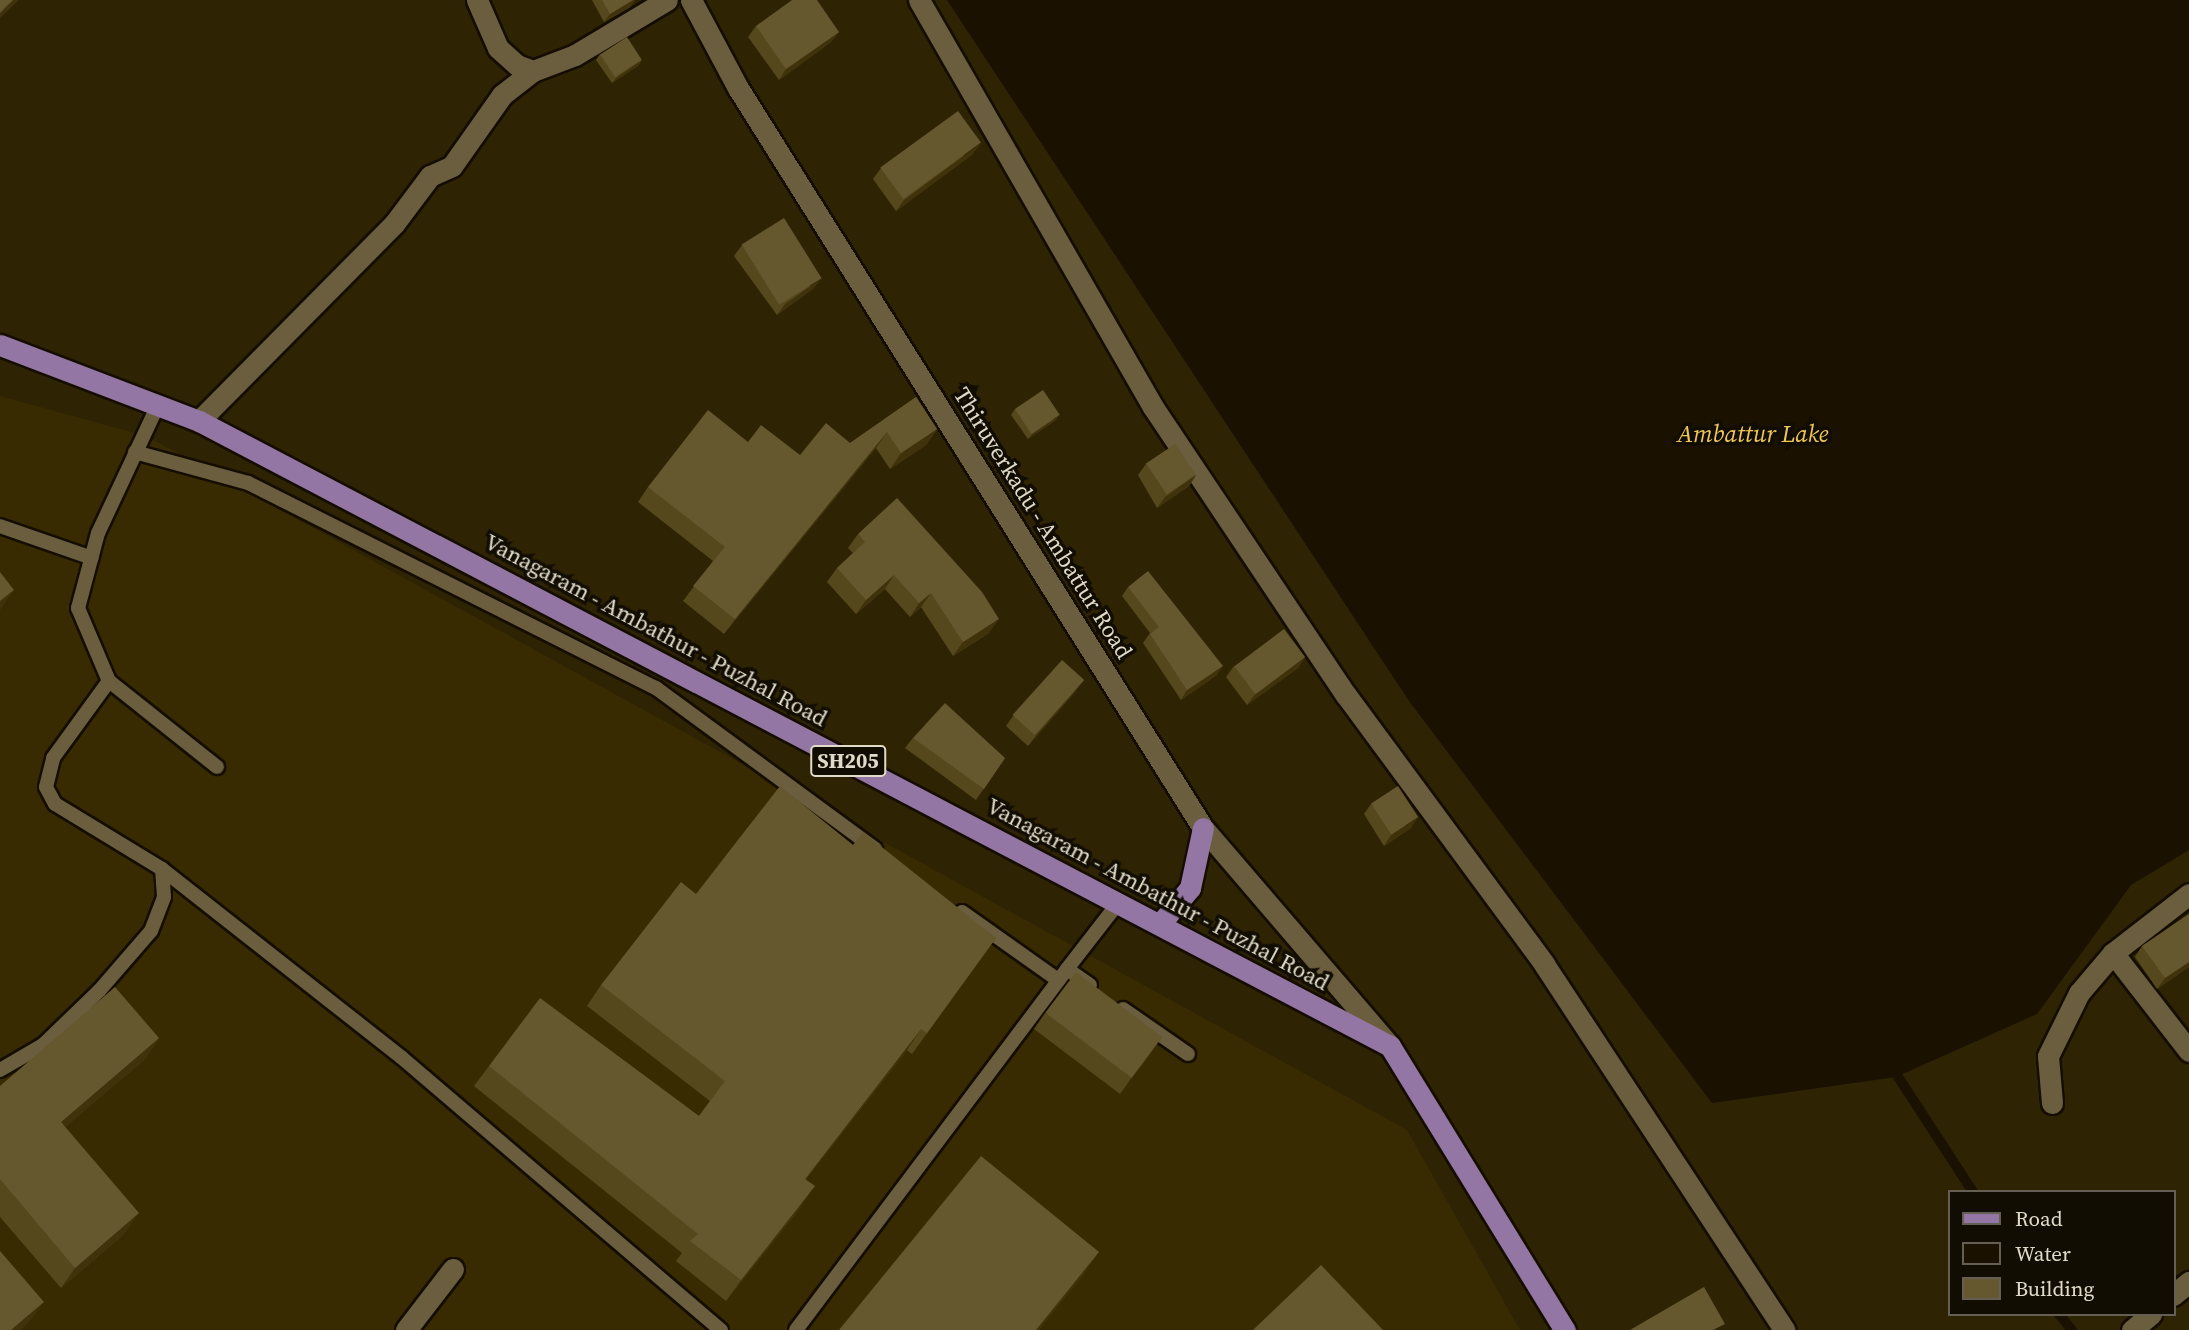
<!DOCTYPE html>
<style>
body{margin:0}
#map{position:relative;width:2189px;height:1330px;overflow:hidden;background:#2e2303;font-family:"Source Serif 4",serif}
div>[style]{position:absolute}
.built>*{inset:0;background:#392b01}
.water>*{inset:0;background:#1a1100}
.stream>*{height:10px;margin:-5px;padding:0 5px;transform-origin:5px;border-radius:5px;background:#1a1100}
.roads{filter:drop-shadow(2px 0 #150d00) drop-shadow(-2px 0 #150d00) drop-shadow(0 2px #150d00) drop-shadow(0 -2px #150d00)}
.lane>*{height:14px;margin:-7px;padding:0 7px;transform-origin:7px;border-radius:7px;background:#6a5e3e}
.street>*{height:21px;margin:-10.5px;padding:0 10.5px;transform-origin:10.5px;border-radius:10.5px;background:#6a5e3e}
.secondary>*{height:21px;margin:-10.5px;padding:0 10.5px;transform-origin:10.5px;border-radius:10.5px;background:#6a5e3e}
.primary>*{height:21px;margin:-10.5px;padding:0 10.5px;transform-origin:10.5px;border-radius:10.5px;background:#9376a3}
.wall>*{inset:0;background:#56481d}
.shaded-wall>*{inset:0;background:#40330b}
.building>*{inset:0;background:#65582f;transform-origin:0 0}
span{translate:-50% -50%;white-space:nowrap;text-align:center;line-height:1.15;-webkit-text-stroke:7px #120d03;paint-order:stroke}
.shield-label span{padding:2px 5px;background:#120d03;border:2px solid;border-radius:5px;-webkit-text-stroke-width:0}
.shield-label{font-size:21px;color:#e0dac8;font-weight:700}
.street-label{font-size:23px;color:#e0dac8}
.water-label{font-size:24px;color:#eec756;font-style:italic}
.legend{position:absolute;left:1948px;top:1190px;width:228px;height:126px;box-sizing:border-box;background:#120d03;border:2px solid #645f52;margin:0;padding:9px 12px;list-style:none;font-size:21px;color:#e0dac8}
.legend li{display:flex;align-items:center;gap:14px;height:35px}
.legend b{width:35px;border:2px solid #645f52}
</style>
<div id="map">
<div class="built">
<div style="clip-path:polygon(0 396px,146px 436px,1407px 1130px,1520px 1330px,0 1330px)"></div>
</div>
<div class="water">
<div style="clip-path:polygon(947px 0,2189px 0,2189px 850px,2131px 885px,2037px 1014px,1896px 1077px,1712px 1103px,1409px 701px)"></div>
</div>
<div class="stream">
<div style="left:1891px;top:1066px;width:150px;rotate:56.9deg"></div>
<div style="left:2059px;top:1314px;width:21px;rotate:51deg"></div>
</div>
<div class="roads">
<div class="lane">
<div style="left:158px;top:405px;width:141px;rotate:115.1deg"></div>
<div style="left:98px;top:533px;width:78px;rotate:104.9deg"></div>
<div style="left:78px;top:608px;width:79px;rotate:67deg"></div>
<div style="left:109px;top:681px;width:138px;rotate:38.5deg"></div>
<div style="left:135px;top:452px;width:117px;rotate:15.3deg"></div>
<div style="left:248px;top:483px;width:457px;rotate:26.7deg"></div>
<div style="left:656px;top:688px;width:272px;rotate:36.3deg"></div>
<div style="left:0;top:526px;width:97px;rotate:19.2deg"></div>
<div style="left:162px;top:869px;width:304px;rotate:38.2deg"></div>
<div style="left:401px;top:1057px;width:421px;rotate:40.5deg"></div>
<div style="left:962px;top:912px;width:118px;rotate:35.3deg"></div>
<div style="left:1067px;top:969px;width:85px;rotate:-52.2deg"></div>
<div style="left:1123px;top:1009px;width:79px;rotate:34.7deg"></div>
<div style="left:0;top:1070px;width:50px;rotate:-30.2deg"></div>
<div style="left:43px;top:1045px;width:78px;rotate:-44deg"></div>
<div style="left:99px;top:991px;width:79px;rotate:-49.1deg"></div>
<div style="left:151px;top:931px;width:36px;rotate:-69deg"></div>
<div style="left:164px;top:897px;width:28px;rotate:-94deg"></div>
<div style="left:162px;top:869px;width:125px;rotate:-148.7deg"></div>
<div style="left:55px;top:804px;width:19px;rotate:-118deg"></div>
<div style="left:46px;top:787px;width:30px;rotate:-76deg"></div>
<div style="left:53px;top:758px;width:95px;rotate:-54deg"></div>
<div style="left:796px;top:1330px;width:451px;rotate:-53.1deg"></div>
<div style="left:1067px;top:969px;width:28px;rotate:35deg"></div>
</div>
<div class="street">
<div style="left:477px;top:0;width:52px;rotate:66.4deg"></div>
<div style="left:498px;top:48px;width:25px;rotate:42deg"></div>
<div style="left:517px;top:65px;width:17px;rotate:21deg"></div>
<div style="left:533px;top:71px;width:45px;rotate:-20.9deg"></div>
<div style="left:575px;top:55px;width:107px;rotate:-30.9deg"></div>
<div style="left:919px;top:0;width:469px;rotate:60.1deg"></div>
<div style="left:1153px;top:407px;width:347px;rotate:56.2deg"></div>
<div style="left:1346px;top:695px;width:334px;rotate:53.6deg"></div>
<div style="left:1544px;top:964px;width:438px;rotate:56.7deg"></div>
<div style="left:199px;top:421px;width:277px;rotate:-45.3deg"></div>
<div style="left:394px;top:224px;width:60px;rotate:-53.1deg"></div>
<div style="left:430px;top:176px;width:24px;rotate:-24deg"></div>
<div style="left:452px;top:166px;width:87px;rotate:-54.8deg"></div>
<div style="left:502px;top:95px;width:39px;rotate:-38deg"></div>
<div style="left:2113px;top:953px;width:124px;rotate:52.2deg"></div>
<div style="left:2052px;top:1103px;width:47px;rotate:-94.9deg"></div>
<div style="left:2048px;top:1056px;width:70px;rotate:-63.8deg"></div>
<div style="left:2079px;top:993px;width:52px;rotate:-49.6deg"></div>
<div style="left:2113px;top:953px;width:96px;rotate:-37.8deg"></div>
<div style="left:2173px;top:1295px;width:21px;rotate:-39deg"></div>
<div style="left:406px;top:1330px;width:77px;rotate:-52.4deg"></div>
<div style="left:2132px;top:1330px;width:25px;rotate:-40deg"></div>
</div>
<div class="secondary">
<div style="left:691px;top:0;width:100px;rotate:61.9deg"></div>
<div style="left:738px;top:88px;width:874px;rotate:57.86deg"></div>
<div style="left:1203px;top:828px;width:287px;rotate:49.4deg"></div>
</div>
<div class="primary">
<div style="left:0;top:345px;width:213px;rotate:20.9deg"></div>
<div style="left:199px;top:421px;width:1345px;rotate:27.69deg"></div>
<div style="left:1390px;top:1046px;width:334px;rotate:58.4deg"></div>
<div style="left:1160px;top:924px;width:47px;rotate:-50.2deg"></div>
<div style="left:1190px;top:888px;width:61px;rotate:-77.8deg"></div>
</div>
</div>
<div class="wall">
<div style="clip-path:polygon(592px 0,635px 0,630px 7px,604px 22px)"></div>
<div style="clip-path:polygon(756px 26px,839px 32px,831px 42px,779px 80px,748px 37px)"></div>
<div style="clip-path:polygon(600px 54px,642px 60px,638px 66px,612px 83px,596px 60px)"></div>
<div style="clip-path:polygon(973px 154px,896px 211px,873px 179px,881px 168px)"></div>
<div style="clip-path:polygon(742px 245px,814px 288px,777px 315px,734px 256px)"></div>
<div style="clip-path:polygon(916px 397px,937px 429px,926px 445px,890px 469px,876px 448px,724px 634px,683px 601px,713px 561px,638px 502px,648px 487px,748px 442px,800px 455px,850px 443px)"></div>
<div style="clip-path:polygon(1015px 409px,1056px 420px,1028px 439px,1011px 415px)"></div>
<div style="clip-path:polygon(1146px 464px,1196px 475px,1189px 486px,1157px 508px,1138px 475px)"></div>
<div style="clip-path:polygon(858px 534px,989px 633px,953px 656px,921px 607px,910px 617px,885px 589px,856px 614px,827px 582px,837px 568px,853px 553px,848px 548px)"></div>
<div style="clip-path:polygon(1128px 587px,1217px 675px,1181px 700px,1143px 643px,1150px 633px,1122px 596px)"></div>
<div style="clip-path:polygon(1305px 657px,1298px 668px,1247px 705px,1226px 677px,1234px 666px)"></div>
<div style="clip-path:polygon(1076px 691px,1028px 746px,1006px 726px,1013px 716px)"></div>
<div style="clip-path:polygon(913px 738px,1005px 758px,976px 800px,905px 748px)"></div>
<div style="clip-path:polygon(1371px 804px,1411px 828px,1384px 846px,1364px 814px)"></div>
<div style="clip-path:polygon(853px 845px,996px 938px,912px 1054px,907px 1050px,806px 1179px,801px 1207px,726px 1301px,676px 1261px,682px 1253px,474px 1086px,489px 1066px,699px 1116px,710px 1101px,587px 1006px,601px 985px,696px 894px)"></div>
<div style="clip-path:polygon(2189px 914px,2189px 967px,2157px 989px,2135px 957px,2142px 946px)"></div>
<div style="clip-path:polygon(1045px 1013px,1151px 1053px,1120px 1094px,1034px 1029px)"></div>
<div style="clip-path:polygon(159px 1038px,145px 1059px,65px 1127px,124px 1234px,61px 1288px,0 1217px,0 1086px)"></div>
</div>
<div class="shaded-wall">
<div style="clip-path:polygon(13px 0,19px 0,0 18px,0 13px)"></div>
<div style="clip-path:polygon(633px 0,635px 0,630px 7px,604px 22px,610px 14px)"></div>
<div style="clip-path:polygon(839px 32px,831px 42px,779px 80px,786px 69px)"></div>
<div style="clip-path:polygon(642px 60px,638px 66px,612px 83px,616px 78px)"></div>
<div style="clip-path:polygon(981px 143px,973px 154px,896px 211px,904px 200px)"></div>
<div style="clip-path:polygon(822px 278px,814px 288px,777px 315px,785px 304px)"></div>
<div style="clip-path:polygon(1060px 415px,1056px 420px,1028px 439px,1032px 434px)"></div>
<div style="clip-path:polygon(937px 429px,926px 445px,890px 469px,901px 453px)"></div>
<div style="clip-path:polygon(887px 432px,876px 448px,724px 634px,735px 619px)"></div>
<div style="clip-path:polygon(1196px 475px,1189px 486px,1157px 508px,1165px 497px)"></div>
<div style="clip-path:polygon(894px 575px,885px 589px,856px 614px,866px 600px)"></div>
<div style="clip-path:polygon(14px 590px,0 610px,0 601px)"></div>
<div style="clip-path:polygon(931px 593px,921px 607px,910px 617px,919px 603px)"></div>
<div style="clip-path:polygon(999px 619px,989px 633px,953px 656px,963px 642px)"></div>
<div style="clip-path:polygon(1305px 657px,1298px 668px,1247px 705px,1255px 694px)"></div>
<div style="clip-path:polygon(1223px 666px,1217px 675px,1181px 700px,1187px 690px)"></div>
<div style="clip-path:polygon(1084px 680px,1076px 691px,1028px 746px,1036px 735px)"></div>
<div style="clip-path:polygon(1418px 817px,1411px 828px,1384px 846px,1391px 835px)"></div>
<div style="clip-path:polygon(2189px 962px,2189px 967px,2157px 989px,2165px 978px)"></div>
<div style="clip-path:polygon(921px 1029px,907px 1050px,790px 1199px,805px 1179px)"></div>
<div style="clip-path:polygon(1162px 1037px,1151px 1053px,1120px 1094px,1131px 1078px)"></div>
<div style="clip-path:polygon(159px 1038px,145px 1059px,47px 1143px,61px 1122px)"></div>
<div style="clip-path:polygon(815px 1186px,801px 1207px,726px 1301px,741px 1280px)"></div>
<div style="clip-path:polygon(139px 1213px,124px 1234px,61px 1288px,75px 1268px)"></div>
<div style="clip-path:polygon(1099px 1252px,1085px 1273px,1039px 1330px,1036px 1330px)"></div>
<div style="clip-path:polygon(44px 1302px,29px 1322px,21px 1330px,11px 1330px)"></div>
</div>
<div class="building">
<div style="clip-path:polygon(0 0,13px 0,0 13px)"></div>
<div style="clip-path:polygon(602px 0,633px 0,610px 14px)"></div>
<div style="clip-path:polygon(792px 0,817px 0,839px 32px,786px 69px,756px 26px)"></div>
<div style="left:627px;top:37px;width:27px;height:32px;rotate:57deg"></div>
<div style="left:958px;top:111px;width:39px;height:96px;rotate:54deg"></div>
<div style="left:784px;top:218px;width:71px;height:50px;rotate:58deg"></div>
<div style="left:1043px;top:390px;width:30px;height:34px;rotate:56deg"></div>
<div style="clip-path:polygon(916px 397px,937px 429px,901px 453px,887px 432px,735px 619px,693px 586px,725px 547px,648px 487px,708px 410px,748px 442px,761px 425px,800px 455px,826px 423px,850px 443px)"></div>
<div style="left:1175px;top:444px;width:37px;height:35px;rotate:56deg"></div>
<div style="clip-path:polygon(897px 498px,982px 592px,999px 619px,963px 642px,931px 593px,919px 603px,894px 575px,866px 600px,837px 568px,865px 542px,858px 534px)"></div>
<div style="clip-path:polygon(1148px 571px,1223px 666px,1187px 690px,1150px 634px,1159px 627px,1128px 587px)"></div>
<div style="clip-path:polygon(0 572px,14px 590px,0 601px)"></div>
<div style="left:1284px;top:629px;width:35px;height:62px;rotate:53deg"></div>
<div style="left:1062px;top:660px;width:30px;height:74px;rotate:42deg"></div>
<div style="clip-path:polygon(945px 703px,1005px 758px,984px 789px,913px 738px)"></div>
<div style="clip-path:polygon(780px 786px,853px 845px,863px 832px,996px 938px,927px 1033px,921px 1029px,805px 1179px,815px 1186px,741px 1280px,690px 1241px,698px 1234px,489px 1066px,540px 998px,699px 1116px,725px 1081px,601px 985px,681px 882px,696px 894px)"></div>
<div style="left:1398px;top:786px;width:37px;height:32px;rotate:57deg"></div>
<div style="clip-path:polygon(2189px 914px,2189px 962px,2165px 978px,2142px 946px)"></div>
<div style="left:1076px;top:972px;width:108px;height:51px;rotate:37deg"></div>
<div style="clip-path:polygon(115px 987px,159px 1038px,61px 1122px,139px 1213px,75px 1268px,0 1179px,0 1086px)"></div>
<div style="clip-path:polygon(981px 1156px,1099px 1252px,1036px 1330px,839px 1330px)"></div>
<div style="clip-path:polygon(0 1251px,44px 1302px,11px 1330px,0 1330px)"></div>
<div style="clip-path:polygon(1321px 1265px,1383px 1330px,1253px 1330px)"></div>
<div style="clip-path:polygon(1704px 1287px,1725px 1324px,1713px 1330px,1630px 1330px)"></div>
</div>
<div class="shield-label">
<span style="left:848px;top:761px">SH205</span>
</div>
<div class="street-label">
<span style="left:1043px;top:523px;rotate:58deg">Thiruverkadu - Ambattur Road</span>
<span style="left:656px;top:630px;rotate:28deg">Vanagaram - Ambathur - Puzhal Road</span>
<span style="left:1158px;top:894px;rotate:28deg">Vanagaram - Ambathur - Puzhal Road</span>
</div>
<div class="water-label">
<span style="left:1753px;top:434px">Ambattur Lake</span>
</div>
<ul class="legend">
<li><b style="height:9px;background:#9376a3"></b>Road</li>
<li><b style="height:19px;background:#1a1100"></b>Water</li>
<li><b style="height:19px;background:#65582f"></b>Building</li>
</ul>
</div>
